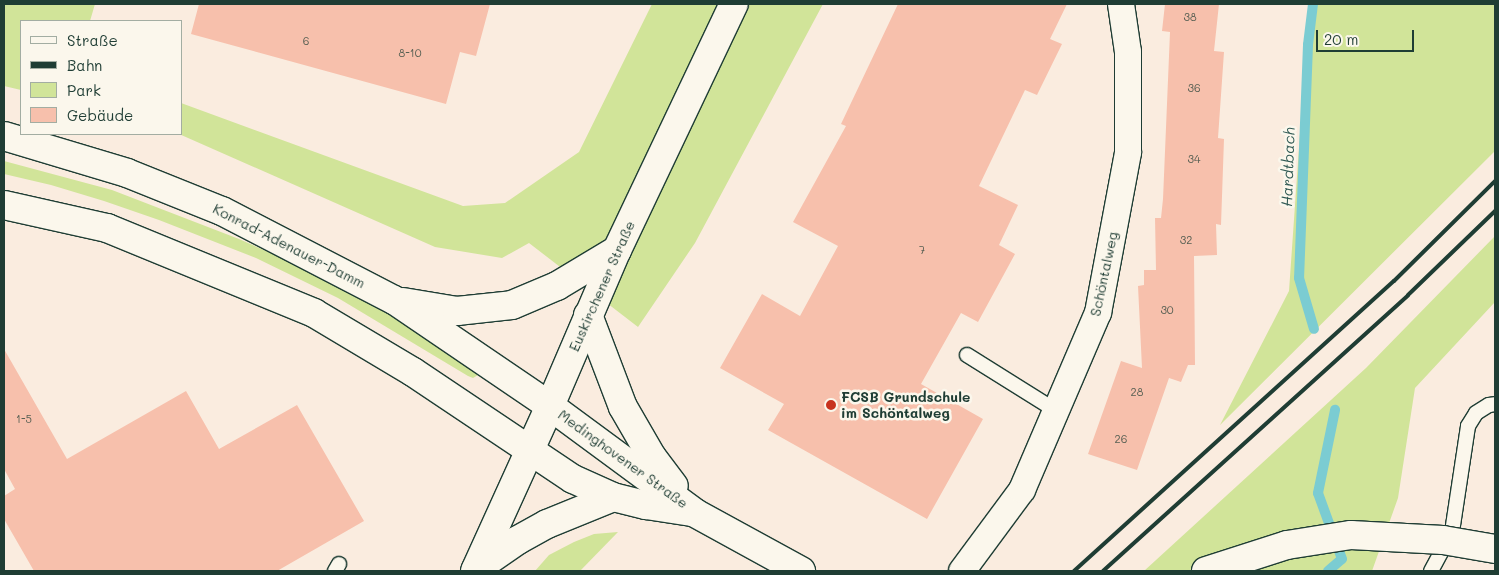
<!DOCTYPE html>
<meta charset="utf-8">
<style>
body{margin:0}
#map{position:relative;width:1499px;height:575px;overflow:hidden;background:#faecdf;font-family:Mali,sans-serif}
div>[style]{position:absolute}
.green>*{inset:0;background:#d1e499}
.stream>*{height:10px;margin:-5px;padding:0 5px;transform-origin:5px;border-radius:5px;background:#7bccd2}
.building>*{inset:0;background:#f7c0ac}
.roads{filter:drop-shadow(1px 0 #1f3d34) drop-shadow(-1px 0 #1f3d34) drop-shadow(0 1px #1f3d34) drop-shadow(0 -1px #1f3d34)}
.service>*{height:14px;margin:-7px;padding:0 7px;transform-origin:7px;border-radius:7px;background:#fbf7ec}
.minor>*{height:26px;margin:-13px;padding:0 13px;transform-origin:13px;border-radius:13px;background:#fbf7ec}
.secondary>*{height:28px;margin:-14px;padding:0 14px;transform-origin:14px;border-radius:14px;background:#fbf7ec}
.primary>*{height:28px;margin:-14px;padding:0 14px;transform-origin:14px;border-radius:14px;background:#fbf7ec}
.rail>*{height:4px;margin:-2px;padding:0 2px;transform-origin:2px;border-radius:2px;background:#1f3d34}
.bridges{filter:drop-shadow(1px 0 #1f3d34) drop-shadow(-1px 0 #1f3d34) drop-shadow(0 1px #1f3d34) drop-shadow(0 -1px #1f3d34)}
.secondary-bridge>*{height:28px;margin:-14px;padding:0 14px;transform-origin:14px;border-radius:14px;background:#fbf7ec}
.dots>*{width:14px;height:14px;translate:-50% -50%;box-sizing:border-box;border:2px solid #fbf7ec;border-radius:50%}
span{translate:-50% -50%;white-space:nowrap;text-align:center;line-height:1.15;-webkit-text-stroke:5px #fbf7ec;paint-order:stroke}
.number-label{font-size:11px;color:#555e52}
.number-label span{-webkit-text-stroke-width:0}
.street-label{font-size:14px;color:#1f3d34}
.poi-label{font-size:14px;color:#1f3d34;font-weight:700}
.left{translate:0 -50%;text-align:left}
.water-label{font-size:15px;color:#315a54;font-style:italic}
.frame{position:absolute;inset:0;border:5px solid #1f3d34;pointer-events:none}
.legend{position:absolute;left:20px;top:20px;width:162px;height:115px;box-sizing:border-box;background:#fbf7ec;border:1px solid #a3ada2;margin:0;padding:6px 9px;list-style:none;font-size:15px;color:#1f3d34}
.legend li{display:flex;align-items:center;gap:10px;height:25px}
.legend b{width:25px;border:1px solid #a3ada2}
.scale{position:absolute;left:1316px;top:30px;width:98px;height:22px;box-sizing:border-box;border:2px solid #1f3d34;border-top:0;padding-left:6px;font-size:15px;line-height:18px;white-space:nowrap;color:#1f3d34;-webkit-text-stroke:4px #fbf7ec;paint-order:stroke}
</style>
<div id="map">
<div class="green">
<div style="clip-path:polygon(4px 4px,95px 4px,90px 21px,21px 21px,21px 90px,4px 86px)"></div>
<div style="clip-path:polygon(652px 4px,823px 4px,695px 243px,638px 327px,529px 243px,502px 258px,435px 247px,179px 134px,181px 134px,181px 103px,463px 206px,505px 203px,579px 152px)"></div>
<div style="clip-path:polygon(1309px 4px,1495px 4px,1495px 151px,1220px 425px,1289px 291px)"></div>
<div style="clip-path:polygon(4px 161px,112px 190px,239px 239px,300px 266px,385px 312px,440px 345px,478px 375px,473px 378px,468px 376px,338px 298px,256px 258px,159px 220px,104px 201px,51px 185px,4px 174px)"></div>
<div style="clip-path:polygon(1495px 236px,1495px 302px,1415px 388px,1398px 498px,1372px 571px,1144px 571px,1366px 368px)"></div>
<div style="clip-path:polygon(618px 532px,580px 571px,535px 571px,549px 555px,574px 542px,594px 534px)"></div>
</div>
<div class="stream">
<div style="left:1313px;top:4px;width:41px;rotate:97deg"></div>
<div style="left:1308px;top:45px;width:233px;rotate:92.2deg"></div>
<div style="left:1299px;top:278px;width:53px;rotate:73.6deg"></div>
<div style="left:1328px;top:571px;width:18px;rotate:-41deg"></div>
<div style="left:1342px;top:559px;width:70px;rotate:-110deg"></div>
<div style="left:1318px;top:493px;width:85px;rotate:-78.4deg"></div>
</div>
<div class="building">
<div style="clip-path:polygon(199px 4px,490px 4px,476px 56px,460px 52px,446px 104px,191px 34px)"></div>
<div style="clip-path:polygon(898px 4px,1067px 4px,1050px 39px,1062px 44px,1037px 95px,1025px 90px,979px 186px,1018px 205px,999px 245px,1015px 254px,978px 322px,961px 313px,921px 384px,983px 419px,927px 519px,768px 430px,784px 404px,720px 368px,762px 294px,800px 316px,838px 246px,793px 222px,846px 126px,841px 124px)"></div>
<div style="clip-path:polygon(1165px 4px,1219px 4px,1214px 51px,1224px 52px,1218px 138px,1224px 139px,1221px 225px,1216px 224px,1217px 255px,1194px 256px,1195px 365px,1188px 365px,1181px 382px,1169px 378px,1137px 470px,1088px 454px,1121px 361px,1142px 368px,1138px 286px,1144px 285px,1144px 270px,1156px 270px,1155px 218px,1161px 218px,1163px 199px,1170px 32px,1162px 31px)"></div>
<div style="clip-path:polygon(4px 349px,67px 459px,186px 391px,219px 449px,297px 405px,364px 521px,277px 571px,34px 571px,4px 519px,4px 496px,15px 489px,4px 469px)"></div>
</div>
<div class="roads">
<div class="service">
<div style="left:967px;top:355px;width:104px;rotate:32deg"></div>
<div style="left:335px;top:571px;width:8px;rotate:-60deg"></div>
<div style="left:1431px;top:571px;width:44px;rotate:-61.7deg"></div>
<div style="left:1452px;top:532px;width:107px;rotate:-81.4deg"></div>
<div style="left:1468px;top:426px;width:15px;rotate:-58deg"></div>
<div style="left:1476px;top:413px;width:15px;rotate:-32deg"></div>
<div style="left:1489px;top:405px;width:6px;rotate:-9deg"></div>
</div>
<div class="minor">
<div style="left:962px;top:571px;width:101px;rotate:-53.5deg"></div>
<div style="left:1022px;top:490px;width:193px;rotate:-66.8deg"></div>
<div style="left:1098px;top:313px;width:164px;rotate:-79.4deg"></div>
<div style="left:1128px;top:152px;width:100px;rotate:-90deg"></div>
<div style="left:1128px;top:52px;width:49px;rotate:-98.3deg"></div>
</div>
<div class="secondary">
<div style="left:4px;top:136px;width:128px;rotate:16.7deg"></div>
<div style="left:127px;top:173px;width:102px;rotate:21.8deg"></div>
<div style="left:222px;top:211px;width:194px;rotate:27.4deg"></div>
<div style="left:394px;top:300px;width:189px;rotate:34.2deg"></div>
<div style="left:550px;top:406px;width:180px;rotate:36.4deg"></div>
<div style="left:695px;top:513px;width:121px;rotate:28.7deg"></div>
<div style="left:4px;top:205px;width:106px;rotate:12.6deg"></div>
<div style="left:107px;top:228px;width:224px;rotate:22.3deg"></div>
<div style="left:314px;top:313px;width:115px;rotate:30.8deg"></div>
<div style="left:413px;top:372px;width:192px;rotate:33.8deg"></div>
<div style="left:573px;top:479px;width:44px;rotate:24.2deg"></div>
<div style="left:613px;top:497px;width:34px;rotate:14deg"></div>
<div style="left:646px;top:505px;width:46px;rotate:8.8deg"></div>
<div style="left:403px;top:302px;width:55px;rotate:9.5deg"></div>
<div style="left:457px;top:311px;width:55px;rotate:-6.2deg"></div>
<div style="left:512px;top:305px;width:49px;rotate:-22.9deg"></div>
<div style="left:557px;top:286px;width:70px;rotate:-31deg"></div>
<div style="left:588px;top:315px;width:98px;rotate:69.2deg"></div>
<div style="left:623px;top:407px;width:58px;rotate:59.9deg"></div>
<div style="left:652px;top:457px;width:36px;rotate:53deg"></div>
<div style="left:476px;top:569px;width:51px;rotate:-34.6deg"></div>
<div style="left:518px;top:540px;width:33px;rotate:-29deg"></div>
<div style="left:547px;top:524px;width:71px;rotate:-22.2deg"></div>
</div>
<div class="primary">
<div style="left:475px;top:571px;width:181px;rotate:-65.6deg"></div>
<div style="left:550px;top:406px;width:170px;rotate:-66.8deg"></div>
<div style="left:617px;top:250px;width:272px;rotate:-64.6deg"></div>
</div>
</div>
<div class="rail">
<div style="left:1074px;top:571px;width:432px;rotate:-42.2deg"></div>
<div style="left:1394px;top:281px;width:142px;rotate:-44.7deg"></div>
<div style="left:1103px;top:571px;width:411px;rotate:-42.1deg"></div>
<div style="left:1408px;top:295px;width:121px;rotate:-44deg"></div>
</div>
<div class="bridges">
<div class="secondary-bridge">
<div style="left:1206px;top:571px;width:85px;rotate:-17.8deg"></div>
<div style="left:1287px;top:545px;width:65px;rotate:-8.9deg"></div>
<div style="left:1351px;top:535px;width:92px;rotate:3.1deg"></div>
<div style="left:1443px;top:540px;width:53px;rotate:9.8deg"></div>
</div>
</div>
<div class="dots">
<div style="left:831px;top:405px;background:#c8321e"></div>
</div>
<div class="number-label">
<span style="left:1190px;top:17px">38</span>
<span style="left:306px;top:41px">6</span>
<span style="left:410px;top:53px">8-10</span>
<span style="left:1194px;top:88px">36</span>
<span style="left:1194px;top:159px">34</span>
<span style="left:1186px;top:240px">32</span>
<span style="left:922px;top:250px">7</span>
<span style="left:1167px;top:310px">30</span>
<span style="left:1137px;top:392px">28</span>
<span style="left:24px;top:419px">1-5</span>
<span style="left:1121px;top:439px">26</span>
</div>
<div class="street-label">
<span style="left:289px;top:246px;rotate:27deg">Konrad-Adenauer-Damm</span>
<span style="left:1104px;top:274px;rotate:-78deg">Schöntalweg</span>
<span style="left:602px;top:286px;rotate:-66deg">Euskirchener Straße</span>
<span style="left:623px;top:459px;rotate:36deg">Medinghovener Straße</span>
</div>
<div class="poi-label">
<span class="left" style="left:841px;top:405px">FCSB Grundschule<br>im Schöntalweg</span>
</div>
<div class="water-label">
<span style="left:1288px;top:167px;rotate:-88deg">Hardtbach</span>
</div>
<div class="frame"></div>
<ul class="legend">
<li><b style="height:6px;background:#fbf7ec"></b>Straße</li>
<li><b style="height:6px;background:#1f3d34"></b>Bahn</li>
<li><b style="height:14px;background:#d1e499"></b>Park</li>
<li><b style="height:14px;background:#f7c0ac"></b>Gebäude</li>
</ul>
<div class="scale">20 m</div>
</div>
